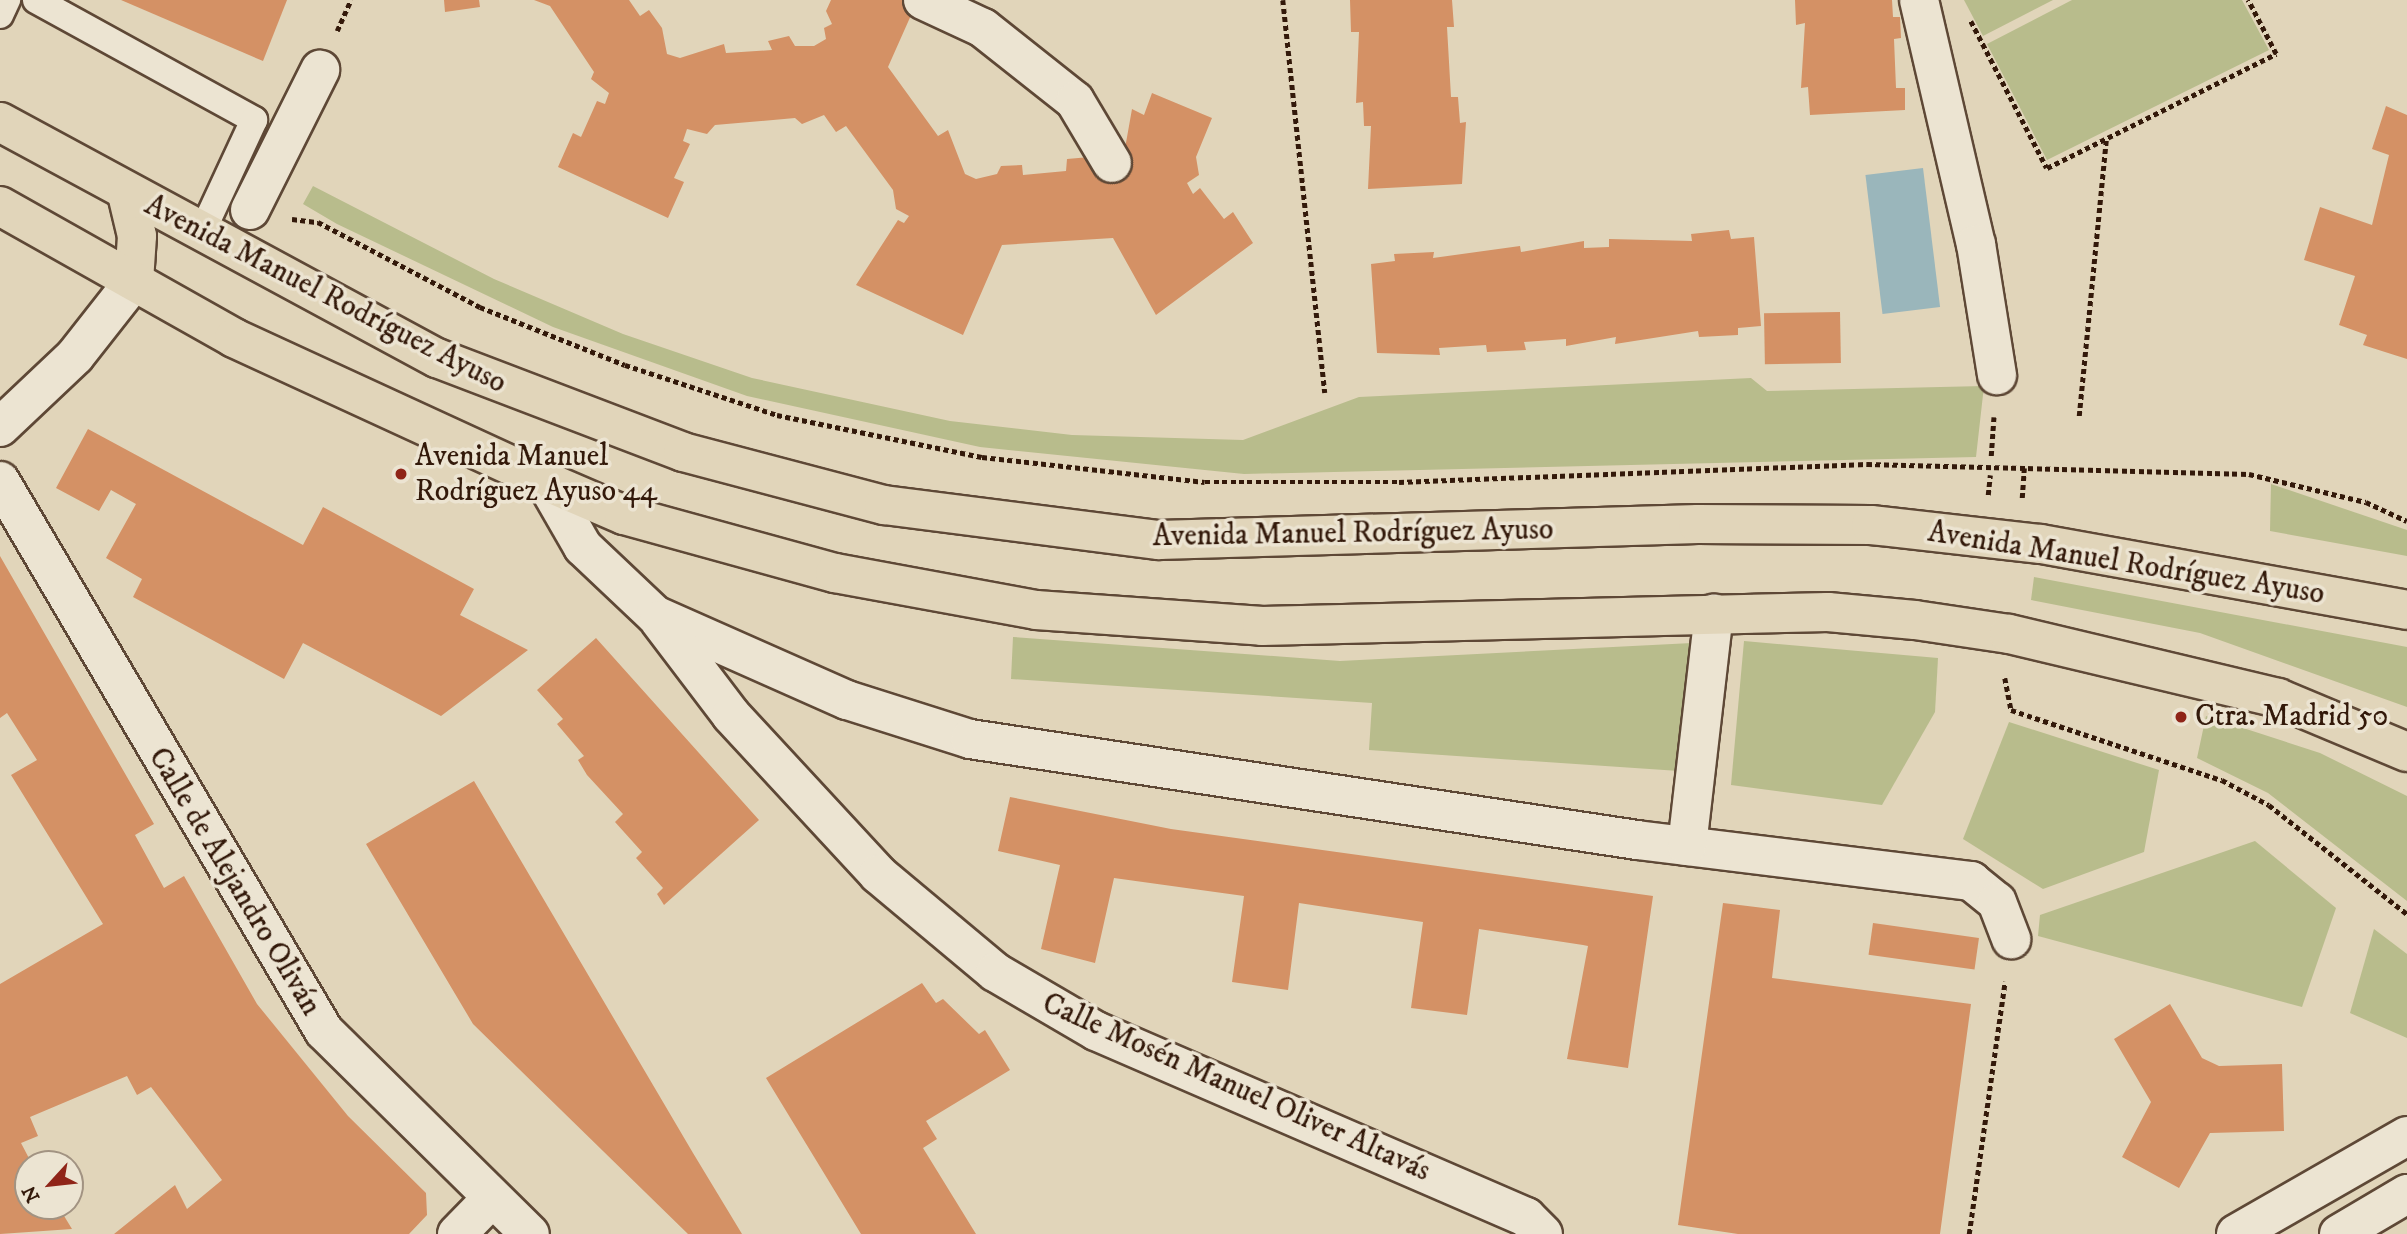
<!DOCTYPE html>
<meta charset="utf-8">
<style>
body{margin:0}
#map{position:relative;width:2407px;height:1234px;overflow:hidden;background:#e1d5ba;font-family:"IM FELL DW Pica",serif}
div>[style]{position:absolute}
.green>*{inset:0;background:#b8bc8c}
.water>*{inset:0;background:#9ab6bb;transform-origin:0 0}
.building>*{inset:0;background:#d49165;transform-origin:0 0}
.path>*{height:4.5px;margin-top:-2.25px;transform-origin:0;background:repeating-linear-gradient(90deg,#33190a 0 5px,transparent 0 8.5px)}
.roads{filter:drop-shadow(2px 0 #5e4836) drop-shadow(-2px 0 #5e4836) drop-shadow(0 2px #5e4836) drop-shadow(0 -2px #5e4836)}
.service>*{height:26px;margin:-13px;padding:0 13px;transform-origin:13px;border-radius:13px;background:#ece4d2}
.pedestrian>*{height:38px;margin:-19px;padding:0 19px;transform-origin:19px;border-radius:19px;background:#ece4d2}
.minor>*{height:38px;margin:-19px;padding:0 19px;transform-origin:19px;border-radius:19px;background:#ece4d2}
.trunk>*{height:38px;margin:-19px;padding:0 19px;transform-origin:19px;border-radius:19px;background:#e1d5ba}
.dots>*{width:19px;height:19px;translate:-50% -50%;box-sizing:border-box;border:4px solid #ece4d2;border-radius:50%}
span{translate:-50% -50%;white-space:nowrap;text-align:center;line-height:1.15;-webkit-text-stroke:7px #ece4d2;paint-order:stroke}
.street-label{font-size:30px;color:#33190a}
.poi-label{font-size:30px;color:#33190a}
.left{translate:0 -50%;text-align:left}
.north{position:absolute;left:14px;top:1150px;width:70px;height:70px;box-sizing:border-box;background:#ece4d2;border:2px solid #a29382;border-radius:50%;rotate:243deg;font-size:19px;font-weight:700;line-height:28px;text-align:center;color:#33190a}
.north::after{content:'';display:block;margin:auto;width:24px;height:32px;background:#8f2418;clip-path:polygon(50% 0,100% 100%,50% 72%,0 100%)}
</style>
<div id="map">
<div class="green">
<div style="clip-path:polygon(1964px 0,2053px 0,1983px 36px)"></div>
<div style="clip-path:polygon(2072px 0,2242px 0,2269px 50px,2047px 160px,1987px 44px)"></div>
<div style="clip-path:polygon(313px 186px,494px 279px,623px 334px,752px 378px,950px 421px,1072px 435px,1243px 440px,1359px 397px,1751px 378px,1767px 391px,1984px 386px,1976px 457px,1244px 474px,980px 447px,747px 396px,553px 327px,337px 224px,303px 204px)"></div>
<div style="clip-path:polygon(2271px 484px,2407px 530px,2407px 556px,2270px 531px)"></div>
<div style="clip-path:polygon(2034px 577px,2407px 647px,2407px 707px,2200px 633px,2031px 600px)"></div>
<div style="clip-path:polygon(1013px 637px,1340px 661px,1692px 643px,1679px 771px,1369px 750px,1372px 703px,1011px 679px)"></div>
<div style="clip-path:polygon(1744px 641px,1938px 658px,1935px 712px,1882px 805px,1731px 785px)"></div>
<div style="clip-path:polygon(2206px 716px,2320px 753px,2407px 796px,2407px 901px,2268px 793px,2197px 758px)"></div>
<div style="clip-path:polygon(2009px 722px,2159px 770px,2144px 852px,2043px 889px,1963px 839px)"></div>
<div style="clip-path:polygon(2255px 841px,2336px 908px,2302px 1007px,2038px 936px,2040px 915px)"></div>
<div style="clip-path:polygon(2374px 929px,2407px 954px,2407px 1038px,2350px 1013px)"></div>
</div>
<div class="water">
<div style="left:1923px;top:168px;width:140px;height:58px;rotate:83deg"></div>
</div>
<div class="building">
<div style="clip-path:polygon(121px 0,287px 0,263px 61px)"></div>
<div style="clip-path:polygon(444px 0,479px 0,480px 7px,445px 12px)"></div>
<div style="clip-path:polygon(534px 0,629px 0,640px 16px,649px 10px,662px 28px,667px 54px,680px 58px,724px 44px,726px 53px,772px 50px,768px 41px,789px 36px,795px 46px,814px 46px,826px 39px,824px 28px,832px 24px,826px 11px,831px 0,907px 0,916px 4px,888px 67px,938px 136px,948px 130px,965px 174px,976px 179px,997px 174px,1001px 166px,1022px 165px,1023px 175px,1066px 171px,1067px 159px,1124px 154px,1132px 109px,1144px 115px,1152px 93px,1212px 118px,1196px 157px,1199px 175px,1187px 183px,1193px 194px,1200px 188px,1224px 219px,1233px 212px,1253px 243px,1156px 315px,1113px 238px,1002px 245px,963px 335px,856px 285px,898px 220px,904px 223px,909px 216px,896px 209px,893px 190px,846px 126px,836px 132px,824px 115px,802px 124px,795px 118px,715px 125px,707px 134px,687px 129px,683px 141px,690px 144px,674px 178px,684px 182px,668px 218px,558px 167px,573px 133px,581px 137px,597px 101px,605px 104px,609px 93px,591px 79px,594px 72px,550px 6px)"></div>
<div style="clip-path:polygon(1350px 0,1452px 0,1454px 27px,1447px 27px,1451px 97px,1458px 97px,1460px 123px,1466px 122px,1462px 184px,1368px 189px,1371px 126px,1364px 126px,1363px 102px,1356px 103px,1359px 32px,1351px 32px)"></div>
<div style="clip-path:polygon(1795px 0,1892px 0,1893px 17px,1900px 17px,1901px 38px,1894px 39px,1896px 88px,1905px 88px,1905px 110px,1810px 115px,1808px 87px,1801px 88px,1805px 23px,1796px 25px)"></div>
<div style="clip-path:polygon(2386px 106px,2407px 115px,2407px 359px,2363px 345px,2367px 335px,2339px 325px,2355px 276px,2304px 260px,2320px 207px,2372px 225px,2389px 155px,2372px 149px)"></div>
<div style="clip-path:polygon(1729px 230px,1731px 239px,1754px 237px,1761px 326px,1738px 328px,1738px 335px,1699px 337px,1698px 331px,1615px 344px,1616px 337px,1566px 346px,1566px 339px,1524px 342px,1526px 350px,1487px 352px,1486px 345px,1439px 348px,1440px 355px,1377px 353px,1371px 264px,1395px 261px,1394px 254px,1434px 252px,1433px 258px,1520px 246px,1521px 252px,1584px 241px,1584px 248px,1609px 247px,1609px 239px,1692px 241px,1691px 234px)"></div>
<div style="left:1840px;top:312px;width:51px;height:76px;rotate:89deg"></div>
<div style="clip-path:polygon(88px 429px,303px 545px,323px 507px,474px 589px,460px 615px,528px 650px,441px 716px,303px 643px,284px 679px,133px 597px,142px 579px,106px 558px,136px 504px,111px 490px,99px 511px,56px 488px)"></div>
<div style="clip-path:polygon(0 556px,154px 824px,135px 835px,164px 888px,184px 876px,257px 1004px,348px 1116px,426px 1193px,427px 1215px,409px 1234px,114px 1234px,175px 1185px,187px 1209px,222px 1180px,151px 1087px,137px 1095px,127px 1076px,30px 1117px,38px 1136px,21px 1143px,32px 1164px,28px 1206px,58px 1206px,72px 1229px,0 1234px,0 984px,103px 924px,11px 775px,37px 760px,7px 713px,0 718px)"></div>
<div style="clip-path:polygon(596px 638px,759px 820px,664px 905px,657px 894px,663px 888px,636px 858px,642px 852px,615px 822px,623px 814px,587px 775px,578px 760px,584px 756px,557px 724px,563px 719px,537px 690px)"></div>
<div style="clip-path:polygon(474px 781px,693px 1153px,742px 1234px,688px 1234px,473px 1024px,366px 844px)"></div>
<div style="clip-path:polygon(1010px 797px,1171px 829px,1653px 896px,1628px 1068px,1567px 1059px,1588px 946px,1583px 945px,1479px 929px,1467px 1015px,1411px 1008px,1423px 922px,1299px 903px,1288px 990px,1232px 982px,1244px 896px,1114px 878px,1095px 963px,1041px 949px,1060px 865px,998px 851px)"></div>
<div style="clip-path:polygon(1723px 903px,1780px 910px,1772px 978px,1971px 1004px,1940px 1234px,1738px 1234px,1678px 1225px)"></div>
<div style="left:1873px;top:923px;width:107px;height:32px;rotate:8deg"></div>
<div style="clip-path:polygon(922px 983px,936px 1003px,943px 999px,979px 1034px,985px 1030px,1010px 1070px,926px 1121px,937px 1139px,923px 1148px,976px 1234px,861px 1234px,766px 1078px)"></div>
<div style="clip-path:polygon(2170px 1004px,2202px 1058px,2219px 1066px,2282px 1064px,2284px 1131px,2210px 1133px,2179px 1188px,2122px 1157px,2151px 1102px,2114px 1039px)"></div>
</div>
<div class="path">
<div style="left:1283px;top:0;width:395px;rotate:83.9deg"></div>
<div style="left:1971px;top:21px;width:165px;rotate:62.7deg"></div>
<div style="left:2047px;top:168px;width:256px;rotate:-26.5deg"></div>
<div style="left:2276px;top:54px;width:61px;rotate:-117.4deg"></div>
<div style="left:337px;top:31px;width:34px;rotate:-66deg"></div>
<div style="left:292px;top:219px;width:26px;rotate:7deg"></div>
<div style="left:318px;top:222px;width:183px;rotate:27.7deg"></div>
<div style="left:480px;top:307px;width:156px;rotate:21.8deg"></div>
<div style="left:625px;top:365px;width:160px;rotate:18.2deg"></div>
<div style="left:777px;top:415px;width:209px;rotate:11.6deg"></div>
<div style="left:982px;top:457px;width:224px;rotate:6.4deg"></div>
<div style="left:1205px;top:482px;width:194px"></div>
<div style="left:1399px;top:482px;width:468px;rotate:-2.2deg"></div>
<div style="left:1867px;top:464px;width:382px;rotate:1.5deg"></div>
<div style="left:2249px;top:474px;width:120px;rotate:13.5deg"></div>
<div style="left:2366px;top:502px;width:45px;rotate:24.9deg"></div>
<div style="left:2079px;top:416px;width:278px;rotate:-84.4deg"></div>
<div style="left:1991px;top:456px;width:39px;rotate:-86deg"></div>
<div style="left:1988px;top:495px;width:20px;rotate:-84deg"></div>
<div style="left:2022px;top:498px;width:30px;rotate:-86deg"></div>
<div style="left:2005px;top:678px;width:33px;rotate:79deg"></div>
<div style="left:2011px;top:710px;width:222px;rotate:18.4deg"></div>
<div style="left:2222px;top:780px;width:53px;rotate:28deg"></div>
<div style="left:2269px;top:805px;width:176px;rotate:38.3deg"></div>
<div style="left:1969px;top:1234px;width:255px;rotate:-81.9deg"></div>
</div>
<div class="roads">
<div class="service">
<div style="left:36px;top:0;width:249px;rotate:28.8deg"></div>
<div style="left:254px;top:120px;width:126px;rotate:114.9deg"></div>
<div style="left:0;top:15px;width:17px;rotate:-65deg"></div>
</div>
<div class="pedestrian">
<div style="left:923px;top:0;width:66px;rotate:25deg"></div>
<div style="left:983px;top:28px;width:117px;rotate:38.4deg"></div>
<div style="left:1075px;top:101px;width:72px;rotate:59.2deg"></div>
<div style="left:1919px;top:0;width:251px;rotate:76.9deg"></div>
<div style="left:1976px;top:244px;width:133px;rotate:80.9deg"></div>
<div style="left:250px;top:210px;width:157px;rotate:-63.4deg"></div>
<div style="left:2339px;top:1234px;width:79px;rotate:-30.5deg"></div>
</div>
<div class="minor">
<div style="left:0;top:427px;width:103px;rotate:-43.4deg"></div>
<div style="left:75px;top:356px;width:95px;rotate:-51.8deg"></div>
<div style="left:0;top:481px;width:638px;rotate:59.5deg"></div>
<div style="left:324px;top:1031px;width:289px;rotate:44.6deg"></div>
<div style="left:545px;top:481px;width:76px;rotate:60.1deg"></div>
<div style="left:583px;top:547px;width:99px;rotate:43.4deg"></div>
<div style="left:655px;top:615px;width:210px;rotate:23.9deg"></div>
<div style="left:847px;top:700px;width:129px;rotate:17.6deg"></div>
<div style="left:970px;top:739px;width:675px;rotate:8.61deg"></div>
<div style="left:1637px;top:840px;width:337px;rotate:7deg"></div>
<div style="left:1971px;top:881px;width:33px;rotate:39deg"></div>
<div style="left:1997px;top:902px;width:40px;rotate:69deg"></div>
<div style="left:659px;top:620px;width:119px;rotate:52.8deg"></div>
<div style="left:731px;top:715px;width:217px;rotate:47.2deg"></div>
<div style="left:878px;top:874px;width:153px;rotate:39.9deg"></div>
<div style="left:995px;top:972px;width:117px;rotate:30.3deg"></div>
<div style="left:1096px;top:1031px;width:469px;rotate:23.4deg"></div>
<div style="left:1526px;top:1217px;width:24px;rotate:45deg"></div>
<div style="left:1687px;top:846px;width:234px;rotate:-83.4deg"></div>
<div style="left:457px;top:1234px;width:50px;rotate:-45.8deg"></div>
<div style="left:2236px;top:1234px;width:197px;rotate:-29.8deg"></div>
</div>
<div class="trunk">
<div style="left:0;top:122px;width:497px;rotate:28.4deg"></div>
<div style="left:437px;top:358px;width:263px;rotate:20.9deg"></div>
<div style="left:683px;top:452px;width:208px;rotate:14.8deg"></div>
<div style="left:884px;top:505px;width:277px;rotate:7.3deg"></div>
<div style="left:1159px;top:540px;width:539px;rotate:-1.7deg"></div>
<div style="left:1698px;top:524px;width:173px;rotate:0.3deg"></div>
<div style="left:1871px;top:525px;width:171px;rotate:6.4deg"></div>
<div style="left:2041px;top:544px;width:372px;rotate:10.2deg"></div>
<div style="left:127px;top:194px;width:43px;rotate:76.6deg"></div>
<div style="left:137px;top:236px;width:45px;rotate:93.8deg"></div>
<div style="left:0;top:206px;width:269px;rotate:29.4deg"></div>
<div style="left:234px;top:338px;width:342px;rotate:24.7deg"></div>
<div style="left:545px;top:481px;width:86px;rotate:23.3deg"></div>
<div style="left:624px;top:515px;width:219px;rotate:15.4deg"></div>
<div style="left:835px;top:573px;width:204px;rotate:10.4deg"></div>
<div style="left:1036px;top:610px;width:227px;rotate:4deg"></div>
<div style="left:1262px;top:626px;width:566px;rotate:-1.42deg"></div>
<div style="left:1828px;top:612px;width:87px;rotate:5.3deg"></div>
<div style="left:1915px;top:620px;width:95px;rotate:8.5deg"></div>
<div style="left:2009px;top:634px;width:277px;rotate:13.4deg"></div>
<div style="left:2278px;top:698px;width:140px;rotate:22.7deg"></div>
</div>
</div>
<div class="dots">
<div style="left:401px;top:474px;background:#8f2418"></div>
<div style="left:2181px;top:717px;background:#8f2418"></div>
</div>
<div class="street-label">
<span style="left:325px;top:295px;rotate:27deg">Avenida Manuel Rodríguez Ayuso</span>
<span style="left:1353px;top:534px;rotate:-1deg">Avenida Manuel Rodríguez Ayuso</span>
<span style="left:2126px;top:564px;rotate:9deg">Avenida Manuel Rodríguez Ayuso</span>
<span style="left:234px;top:882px;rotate:59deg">Calle de Alejandro Oliván</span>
<span style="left:1236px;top:1088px;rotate:24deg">Calle Mosén Manuel Oliver Altavás</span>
</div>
<div class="poi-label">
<span class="left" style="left:415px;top:474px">Avenida Manuel<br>Rodríguez Ayuso 44</span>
<span class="left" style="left:2195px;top:717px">Ctra. Madrid 50</span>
</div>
<div class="north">N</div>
</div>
